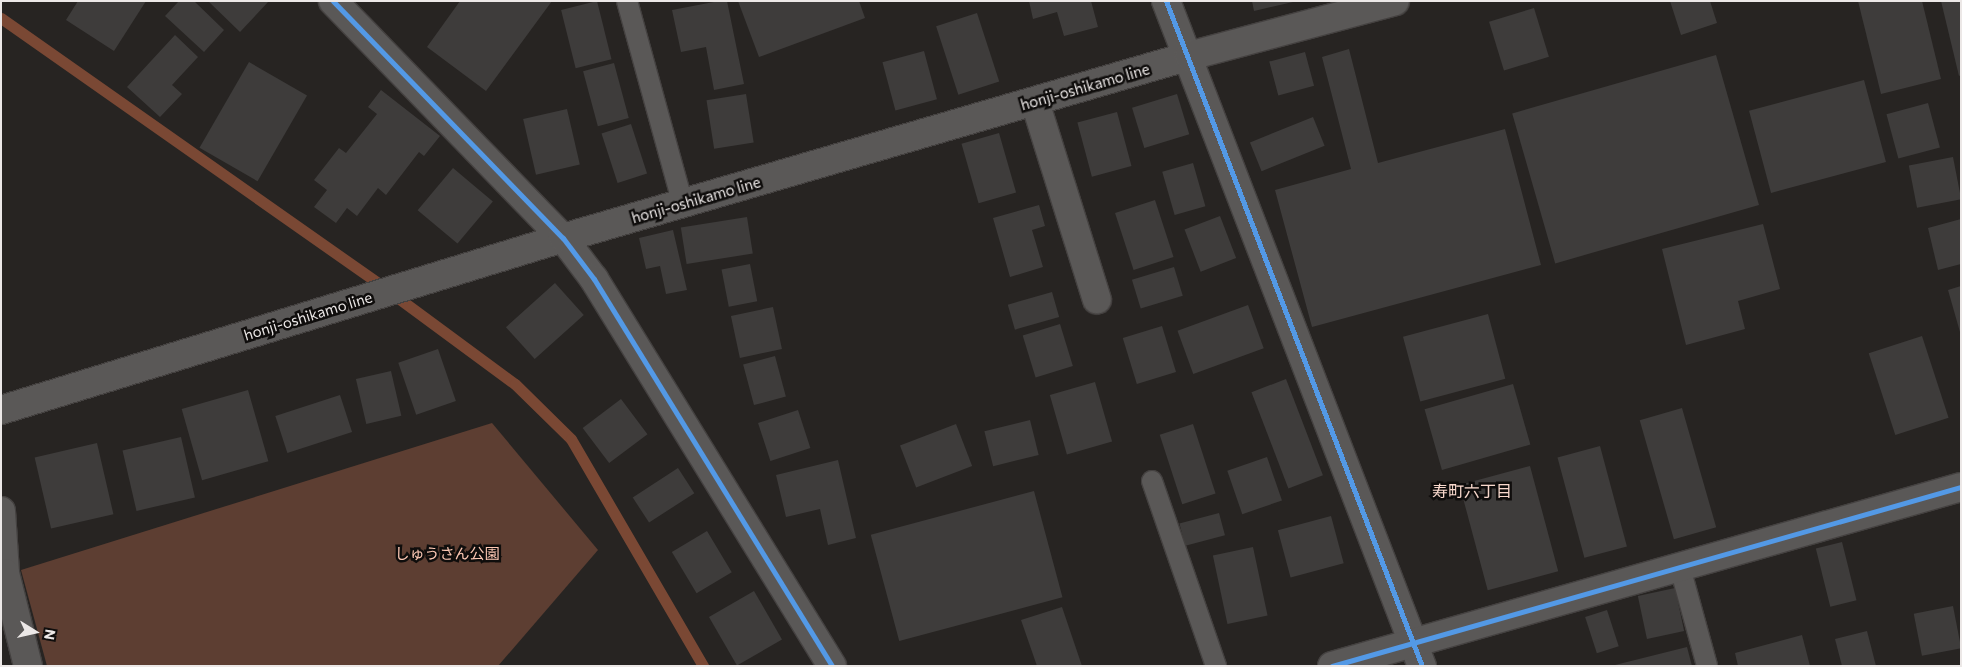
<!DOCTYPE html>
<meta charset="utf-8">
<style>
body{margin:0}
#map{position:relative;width:1962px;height:667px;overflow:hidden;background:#272422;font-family:Commissioner,"Noto Sans JP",sans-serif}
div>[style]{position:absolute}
.green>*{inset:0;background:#5d3e32}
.stream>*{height:11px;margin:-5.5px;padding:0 5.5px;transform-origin:5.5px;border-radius:5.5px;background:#7a4834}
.building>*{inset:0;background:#3e3c3b;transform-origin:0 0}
.roads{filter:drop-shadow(1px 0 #444140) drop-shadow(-1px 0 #444140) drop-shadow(0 1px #444140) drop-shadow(0 -1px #444140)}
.service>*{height:20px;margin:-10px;padding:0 10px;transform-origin:10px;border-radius:10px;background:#5a5857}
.minor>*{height:28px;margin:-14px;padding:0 14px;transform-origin:14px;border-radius:14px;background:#5a5857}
.secondary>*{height:28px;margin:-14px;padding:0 14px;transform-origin:14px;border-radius:14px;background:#5a5857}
.cycleway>*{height:5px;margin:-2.5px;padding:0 2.5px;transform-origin:2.5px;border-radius:2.5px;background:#5399e6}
span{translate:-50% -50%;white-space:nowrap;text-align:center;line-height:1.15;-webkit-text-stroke:5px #0f0d0c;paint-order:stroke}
.street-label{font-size:15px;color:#ece8e7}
.park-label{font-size:15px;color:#fdc8b4}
.neighbourhood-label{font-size:16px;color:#f8d8cc}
.frame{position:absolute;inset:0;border:2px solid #ece8e7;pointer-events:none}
.north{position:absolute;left:10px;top:607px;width:50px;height:50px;-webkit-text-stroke:4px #0f0d0c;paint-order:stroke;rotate:100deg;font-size:14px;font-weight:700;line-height:20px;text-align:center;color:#ece8e7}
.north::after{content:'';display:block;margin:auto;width:18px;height:22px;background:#ece8e7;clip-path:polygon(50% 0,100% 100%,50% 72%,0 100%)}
</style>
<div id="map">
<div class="green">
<div style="clip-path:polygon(492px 423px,598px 550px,498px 666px,47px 666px,21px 570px)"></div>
</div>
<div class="stream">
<div style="left:1px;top:18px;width:471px;rotate:35.1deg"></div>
<div style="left:386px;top:289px;width:160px;rotate:36.4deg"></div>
<div style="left:515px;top:384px;width:78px;rotate:44.5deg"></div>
<div style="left:571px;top:439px;width:263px;rotate:59.8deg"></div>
</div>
<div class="building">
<div style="clip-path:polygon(78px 1px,146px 1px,114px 51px,66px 20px)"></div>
<div style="clip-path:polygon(179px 1px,194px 1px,224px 30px,204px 52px,165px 16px)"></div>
<div style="clip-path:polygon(208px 1px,269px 1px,240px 32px)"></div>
<div style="clip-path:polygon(460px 1px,552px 1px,486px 91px,427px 47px)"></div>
<div style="left:597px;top:1px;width:60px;height:37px;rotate:76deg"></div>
<div style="clip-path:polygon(719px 1px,727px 1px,744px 84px,714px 90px,706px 47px,681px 52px,672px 10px)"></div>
<div style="clip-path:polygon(738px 1px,859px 1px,865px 18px,759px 57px)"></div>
<div style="clip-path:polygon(1029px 1px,1091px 1px,1098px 27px,1064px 36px,1057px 12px,1033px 19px)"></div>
<div style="clip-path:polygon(1252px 1px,1293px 1px,1293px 2px,1254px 11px)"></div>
<div style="clip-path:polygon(1670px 1px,1710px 1px,1717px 23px,1681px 35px)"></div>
<div style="clip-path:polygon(1858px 1px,1922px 1px,1941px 79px,1881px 94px)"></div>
<div style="clip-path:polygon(1941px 1px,1961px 1px,1961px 75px,1959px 76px)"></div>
<div style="left:1534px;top:8px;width:51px;height:47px;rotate:73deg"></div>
<div style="left:977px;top:13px;width:72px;height:43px;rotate:72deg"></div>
<div style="clip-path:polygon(175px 35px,198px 57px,172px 85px,182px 94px,160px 117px,127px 87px)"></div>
<div style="clip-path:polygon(1349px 49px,1378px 163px,1505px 129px,1541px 265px,1312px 327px,1275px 190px,1351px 169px,1322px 57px)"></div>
<div style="left:924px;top:51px;width:50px;height:43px;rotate:75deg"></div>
<div style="left:1305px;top:52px;width:35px;height:37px;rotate:75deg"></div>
<div style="left:1716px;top:55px;width:156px;height:212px;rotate:74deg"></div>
<div style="left:249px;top:62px;width:67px;height:99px;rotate:30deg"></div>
<div style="left:614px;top:63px;width:57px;height:32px;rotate:75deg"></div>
<div style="left:1864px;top:80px;width:85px;height:119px;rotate:75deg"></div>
<div style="clip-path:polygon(381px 90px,440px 136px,424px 156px,419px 152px,386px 195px,378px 188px,357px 216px,347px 208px,336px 223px,314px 207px,327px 190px,314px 180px,339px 148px,346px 153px,377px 114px,368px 107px)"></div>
<div style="left:746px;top:94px;width:49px;height:40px;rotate:81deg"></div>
<div style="left:1177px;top:94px;width:42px;height:47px;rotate:73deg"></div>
<div style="left:1928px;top:103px;width:46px;height:43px;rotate:75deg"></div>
<div style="left:567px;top:109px;width:57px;height:45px;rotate:77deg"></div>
<div style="left:1117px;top:112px;width:56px;height:41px;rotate:75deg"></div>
<div style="left:1313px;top:117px;width:31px;height:68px;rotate:68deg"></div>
<div style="left:631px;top:124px;width:52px;height:31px;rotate:72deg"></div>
<div style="left:999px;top:133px;width:62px;height:39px;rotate:74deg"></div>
<div style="left:1953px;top:157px;width:43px;height:45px;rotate:79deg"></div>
<div style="left:1193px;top:163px;width:45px;height:32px;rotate:74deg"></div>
<div style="left:453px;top:168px;width:52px;height:55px;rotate:40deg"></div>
<div style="left:1155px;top:200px;width:60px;height:42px;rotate:72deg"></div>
<div style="clip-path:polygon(1039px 205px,1045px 226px,1032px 230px,1043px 267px,1010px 277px,993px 218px)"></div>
<div style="left:1220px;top:216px;width:45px;height:38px;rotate:69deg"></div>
<div style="left:747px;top:217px;width:37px;height:67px;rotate:81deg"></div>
<div style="clip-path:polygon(1961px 219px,1961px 264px,1938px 270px,1928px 228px)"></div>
<div style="clip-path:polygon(1763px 224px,1780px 289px,1738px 301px,1745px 329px,1686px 345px,1662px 249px)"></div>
<div style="clip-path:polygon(673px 230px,687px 290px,666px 294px,660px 266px,646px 269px,639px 238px)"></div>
<div style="left:750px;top:264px;width:38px;height:29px;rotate:79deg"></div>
<div style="left:1174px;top:267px;width:30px;height:44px;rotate:73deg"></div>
<div style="left:555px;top:283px;width:43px;height:66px;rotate:48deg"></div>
<div style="clip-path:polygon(1961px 286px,1961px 332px,1960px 332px,1948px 290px)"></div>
<div style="left:1052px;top:292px;width:26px;height:46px;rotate:74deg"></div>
<div style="left:1248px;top:305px;width:46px;height:75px;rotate:70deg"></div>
<div style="left:773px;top:307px;width:43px;height:43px;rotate:78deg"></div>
<div style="left:1488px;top:314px;width:67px;height:88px;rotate:75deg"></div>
<div style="left:1060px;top:324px;width:44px;height:39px;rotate:73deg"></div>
<div style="left:1162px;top:326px;width:48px;height:41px;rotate:73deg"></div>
<div style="left:1922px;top:336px;width:86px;height:56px;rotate:72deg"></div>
<div style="left:438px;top:349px;width:55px;height:42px;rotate:71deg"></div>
<div style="left:775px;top:356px;width:42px;height:33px;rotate:75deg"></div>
<div style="left:391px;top:371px;width:46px;height:36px;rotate:77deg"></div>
<div style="left:1286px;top:379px;width:103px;height:37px;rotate:69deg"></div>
<div style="left:1095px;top:382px;width:62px;height:47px;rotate:74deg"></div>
<div style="left:1513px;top:384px;width:63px;height:92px;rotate:74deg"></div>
<div style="left:248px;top:390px;width:74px;height:69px;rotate:74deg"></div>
<div style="left:340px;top:395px;width:39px;height:68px;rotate:72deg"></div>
<div style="left:621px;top:399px;width:44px;height:48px;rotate:53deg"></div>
<div style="left:1682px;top:408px;width:124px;height:44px;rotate:74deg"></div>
<div style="left:798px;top:410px;width:40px;height:42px;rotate:72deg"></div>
<div style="left:1030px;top:420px;width:36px;height:47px;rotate:76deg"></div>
<div style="left:956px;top:424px;width:45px;height:60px;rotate:69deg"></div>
<div style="left:1193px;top:424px;width:73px;height:35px;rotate:72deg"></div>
<div style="left:181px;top:437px;width:62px;height:60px;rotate:77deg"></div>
<div style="left:97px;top:443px;width:73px;height:64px;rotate:77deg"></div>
<div style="left:1600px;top:446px;width:104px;height:44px;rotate:75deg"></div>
<div style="left:1267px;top:457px;width:46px;height:42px;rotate:71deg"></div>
<div style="clip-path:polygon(838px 460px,856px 538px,828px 545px,820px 509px,786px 517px,776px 475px)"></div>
<div style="left:1530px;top:466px;width:109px;height:73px;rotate:75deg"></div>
<div style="left:678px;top:468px;width:30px;height:54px;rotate:57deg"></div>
<div style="left:1034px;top:491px;width:110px;height:169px;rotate:75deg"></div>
<div style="left:1219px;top:513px;width:23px;height:41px;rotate:75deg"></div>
<div style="left:1331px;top:516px;width:49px;height:55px;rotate:75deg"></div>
<div style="left:707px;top:531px;width:48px;height:41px;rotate:59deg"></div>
<div style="left:1842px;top:542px;width:60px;height:27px;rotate:76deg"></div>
<div style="left:1253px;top:547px;width:70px;height:41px;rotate:78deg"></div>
<div style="left:1675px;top:588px;width:44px;height:38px;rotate:78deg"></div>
<div style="left:754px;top:591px;width:56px;height:52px;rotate:60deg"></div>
<div style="left:1953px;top:606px;width:43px;height:40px;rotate:79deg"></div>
<div style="clip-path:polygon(1062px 607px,1082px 666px,1037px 666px,1021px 620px)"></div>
<div style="left:1607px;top:610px;width:38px;height:23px;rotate:72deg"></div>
<div style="clip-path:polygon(1867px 631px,1876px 666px,1842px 666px,1835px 639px)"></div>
<div style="clip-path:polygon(1802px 635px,1810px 666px,1738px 666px,1735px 653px)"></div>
<div style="clip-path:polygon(1687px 647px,1692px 666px,1615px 666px,1615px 665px)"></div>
</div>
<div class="roads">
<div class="service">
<div style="left:627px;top:1px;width:211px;rotate:74.6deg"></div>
<div style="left:1152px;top:481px;width:196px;rotate:70.9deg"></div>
<div style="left:1679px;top:564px;width:106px;rotate:74.6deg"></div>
</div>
<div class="minor">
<div style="left:333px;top:1px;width:330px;rotate:45.9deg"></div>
<div style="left:563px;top:238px;width:51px;rotate:52.9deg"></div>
<div style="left:594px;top:279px;width:454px;rotate:58.4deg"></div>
<div style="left:1166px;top:1px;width:713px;rotate:68.95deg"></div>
<div style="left:1035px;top:102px;width:207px;rotate:72.6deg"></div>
<div style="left:1px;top:511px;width:62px;rotate:86.3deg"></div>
<div style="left:5px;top:573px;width:96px;rotate:76.1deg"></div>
<div style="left:1332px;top:666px;width:654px;rotate:-15.89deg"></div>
</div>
<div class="secondary">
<div style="left:1px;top:410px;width:588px;rotate:-17.02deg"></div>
<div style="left:563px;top:238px;width:652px;rotate:-16.21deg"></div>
<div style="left:1189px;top:56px;width:213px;rotate:-14.9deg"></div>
</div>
</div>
<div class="cycleway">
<div style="left:333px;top:1px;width:330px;rotate:45.9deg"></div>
<div style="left:563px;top:238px;width:51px;rotate:52.9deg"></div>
<div style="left:594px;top:279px;width:454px;rotate:58.4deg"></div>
<div style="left:1166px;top:1px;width:713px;rotate:68.95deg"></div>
<div style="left:1332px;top:666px;width:654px;rotate:-15.89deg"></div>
</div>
<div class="street-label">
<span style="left:1085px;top:87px;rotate:-16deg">honji-oshikamo line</span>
<span style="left:696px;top:200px;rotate:-16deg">honji-oshikamo line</span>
<span style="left:308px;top:316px;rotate:-17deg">honji-oshikamo line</span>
</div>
<div class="park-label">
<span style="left:447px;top:554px">しゅうさん公園</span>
</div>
<div class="neighbourhood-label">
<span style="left:1472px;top:491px">寿町六丁目</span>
</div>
<div class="frame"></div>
<div class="north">N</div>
</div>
